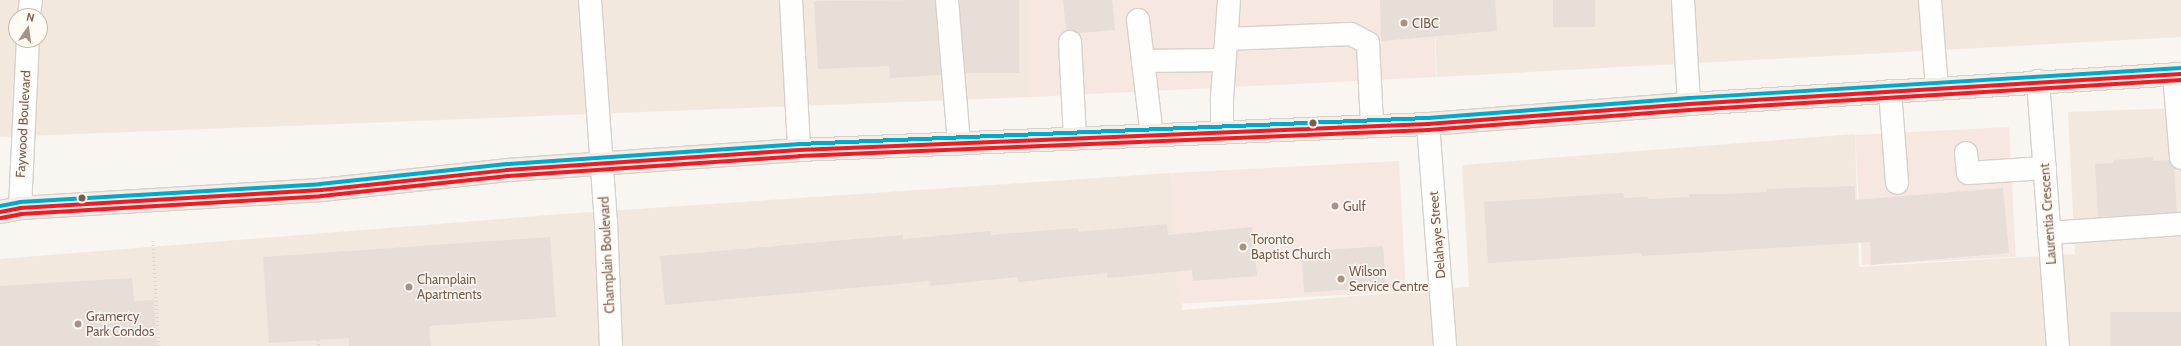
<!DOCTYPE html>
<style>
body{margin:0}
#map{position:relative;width:2181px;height:346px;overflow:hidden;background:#f9f5f0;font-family:Cabin,sans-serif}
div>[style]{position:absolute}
.residential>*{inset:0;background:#f2e8de}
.commercial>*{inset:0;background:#f6e8e1;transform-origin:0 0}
.building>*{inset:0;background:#e6ded7;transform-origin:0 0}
.path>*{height:2.5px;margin-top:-1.25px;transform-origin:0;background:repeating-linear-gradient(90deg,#dcd5d0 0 1px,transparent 0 4px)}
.roads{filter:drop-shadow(1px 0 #d7d1cb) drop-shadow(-1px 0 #d7d1cb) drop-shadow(0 1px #d7d1cb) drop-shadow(0 -1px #d7d1cb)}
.minor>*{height:22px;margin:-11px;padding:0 11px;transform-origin:11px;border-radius:11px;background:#fefefd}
.major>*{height:22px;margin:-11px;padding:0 11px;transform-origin:11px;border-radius:11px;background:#f3eee8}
.bus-1>*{height:4px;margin:-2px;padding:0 2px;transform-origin:2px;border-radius:2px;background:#ed1c24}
.bus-2>*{height:4px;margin:-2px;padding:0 2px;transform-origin:2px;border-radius:2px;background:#ed1c24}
.bus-3>*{height:4px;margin:-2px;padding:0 2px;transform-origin:2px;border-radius:2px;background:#00a9ce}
.dots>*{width:11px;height:11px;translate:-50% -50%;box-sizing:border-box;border:2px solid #fffaf3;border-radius:50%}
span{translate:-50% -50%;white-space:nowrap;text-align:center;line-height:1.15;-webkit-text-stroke:3px #fffaf3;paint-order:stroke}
.poi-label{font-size:13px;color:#7a5c4d}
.left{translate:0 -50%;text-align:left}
.street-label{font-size:13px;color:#7a5c4d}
.north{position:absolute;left:8px;top:8px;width:40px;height:40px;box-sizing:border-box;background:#fffaf3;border:1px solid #cabbb1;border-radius:50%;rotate:13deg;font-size:11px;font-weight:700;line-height:16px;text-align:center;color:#7a5c4d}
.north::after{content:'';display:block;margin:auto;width:14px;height:18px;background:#a69286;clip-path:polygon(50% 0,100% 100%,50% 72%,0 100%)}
</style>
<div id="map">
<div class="residential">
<div style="clip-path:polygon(evenodd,0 0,1030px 0,1030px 97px,0 137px,0 0,16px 16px,40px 16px,40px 40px,16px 40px,16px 16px)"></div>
<div style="clip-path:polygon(1434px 0,2181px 0,2181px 37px,1437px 77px)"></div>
<div style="clip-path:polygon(2181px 108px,2181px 346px,0 346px,0 259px,562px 214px,1171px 173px,1182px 310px,1469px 287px,1462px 165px,1855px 134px,1859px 267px,2075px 254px,2068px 112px)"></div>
</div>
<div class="commercial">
<div style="clip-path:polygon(1030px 0,1434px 0,1436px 77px,1030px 97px)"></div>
<div style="left:2009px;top:127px;width:130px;height:154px;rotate:87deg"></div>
<div style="left:1399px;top:161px;width:131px;height:228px;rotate:87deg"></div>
</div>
<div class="building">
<div style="clip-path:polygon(935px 0,941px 75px,890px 78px,889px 66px,818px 69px,814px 1px)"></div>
<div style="left:960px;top:0;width:59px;height:73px"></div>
<div style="clip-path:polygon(1063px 0,1112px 0,1115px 30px,1078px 33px,1066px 30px)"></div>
<div style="clip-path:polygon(1380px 0,1495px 0,1497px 31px,1381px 41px)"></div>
<div style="left:1553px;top:0;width:42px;height:27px"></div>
<div style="clip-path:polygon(2153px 157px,2153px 161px,2169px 160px,2174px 168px,2177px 212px,2098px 217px,2095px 164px,2114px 163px,2114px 160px)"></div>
<div style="clip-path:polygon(1855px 186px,1855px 200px,2003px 188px,2009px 253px,1871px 265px,1870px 242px,1642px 256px,1641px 253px,1488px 263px,1484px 202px,1623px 193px,1624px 198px,1648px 197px,1648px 199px,1689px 197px,1689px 194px,1726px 194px,1767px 192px,1766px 189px)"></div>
<div style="clip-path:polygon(1167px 224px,1168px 235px,1252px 227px,1257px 276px,1193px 281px,1192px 270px,1107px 278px,1107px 273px,1018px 282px,1017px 277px,931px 286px,930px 281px,665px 305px,660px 256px,903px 235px,903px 239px,991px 231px,991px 235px,1078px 228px,1078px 232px)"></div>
<div style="clip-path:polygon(550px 237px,556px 317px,429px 326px,431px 346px,349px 346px,349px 338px,269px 343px,263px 257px)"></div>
<div style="left:1383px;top:246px;width:41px;height:82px;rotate:86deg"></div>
<div style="clip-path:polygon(132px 278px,134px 301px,154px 300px,157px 346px,0 346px,0 286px)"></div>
<div style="left:2181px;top:312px;width:34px;height:71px;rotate:90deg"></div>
</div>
<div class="path">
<div style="left:153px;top:241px;width:105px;rotate:86.7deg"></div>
<div style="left:318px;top:340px;width:6px;rotate:81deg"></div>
</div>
<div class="roads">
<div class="minor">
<div style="left:590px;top:0;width:223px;rotate:85.9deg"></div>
<div style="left:606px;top:222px;width:124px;rotate:87.7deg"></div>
<div style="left:791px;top:0;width:150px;rotate:86.9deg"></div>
<div style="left:947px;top:0;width:144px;rotate:85.2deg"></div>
<div style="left:1683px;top:0;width:104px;rotate:86.7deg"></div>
<div style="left:1930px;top:0;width:88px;rotate:85.5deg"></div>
<div style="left:29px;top:16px;width:16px;rotate:-83deg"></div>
<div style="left:1138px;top:20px;width:116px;rotate:83.1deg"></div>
<div style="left:1226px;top:39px;width:125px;rotate:-2.3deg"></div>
<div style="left:1351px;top:34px;width:19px;rotate:28deg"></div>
<div style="left:1368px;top:43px;width:83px;rotate:87.2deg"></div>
<div style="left:1070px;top:42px;width:97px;rotate:87deg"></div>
<div style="left:1143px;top:61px;width:81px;rotate:-0.7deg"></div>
<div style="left:2174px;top:74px;width:84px;rotate:85.2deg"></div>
<div style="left:2038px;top:81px;width:266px;rotate:85.7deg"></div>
<div style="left:1890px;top:91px;width:92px;rotate:85.6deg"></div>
<div style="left:1428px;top:124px;width:223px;rotate:85.6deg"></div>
<div style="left:1222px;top:133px;width:35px;rotate:-90deg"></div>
<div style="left:1222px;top:98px;width:98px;rotate:-85.9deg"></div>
<div style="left:1966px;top:153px;width:20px;rotate:84deg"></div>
<div style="left:1968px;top:173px;width:77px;rotate:-3.7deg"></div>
<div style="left:20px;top:208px;width:168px;rotate:-87.3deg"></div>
<div style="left:2049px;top:233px;width:132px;rotate:-3.9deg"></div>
</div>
<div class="major">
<div style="left:0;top:212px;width:20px;rotate:-11deg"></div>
<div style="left:20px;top:208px;width:302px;rotate:-3.4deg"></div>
<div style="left:321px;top:190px;width:187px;rotate:-6.1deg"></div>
<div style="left:507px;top:170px;width:293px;rotate:-3.9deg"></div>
<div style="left:799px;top:150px;width:630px;rotate:-2.37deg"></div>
<div style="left:1428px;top:124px;width:262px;rotate:-4.4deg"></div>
<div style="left:1689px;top:104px;width:493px;rotate:-3.5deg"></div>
</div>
</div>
<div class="bus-1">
<div style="left:0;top:212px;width:20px;rotate:-11deg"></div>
<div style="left:20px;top:208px;width:302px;rotate:-3.4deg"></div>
<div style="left:321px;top:190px;width:187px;rotate:-6.1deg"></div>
<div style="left:507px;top:170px;width:293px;rotate:-3.9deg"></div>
<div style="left:799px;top:150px;width:630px;rotate:-2.37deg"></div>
<div style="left:1428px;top:124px;width:262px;rotate:-4.4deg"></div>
<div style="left:1689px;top:104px;width:493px;rotate:-3.5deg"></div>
</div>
<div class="bus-2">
<div style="left:1px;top:218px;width:20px;rotate:-11deg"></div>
<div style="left:21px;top:214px;width:301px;rotate:-3.4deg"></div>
<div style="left:321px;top:196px;width:188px;rotate:-6.1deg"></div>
<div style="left:508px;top:176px;width:292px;rotate:-3.9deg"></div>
<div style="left:799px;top:156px;width:630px;rotate:-2.37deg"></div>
<div style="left:1428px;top:130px;width:262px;rotate:-4.4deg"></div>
<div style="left:1689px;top:110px;width:493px;rotate:-3.5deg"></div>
</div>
<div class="bus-3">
<div style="left:0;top:206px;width:20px;rotate:-11deg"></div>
<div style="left:20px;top:202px;width:301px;rotate:-3.4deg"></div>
<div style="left:320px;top:184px;width:188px;rotate:-6.1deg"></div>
<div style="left:507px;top:164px;width:293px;rotate:-3.9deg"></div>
<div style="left:799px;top:144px;width:630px;rotate:-2.37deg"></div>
<div style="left:1428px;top:118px;width:262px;rotate:-4.4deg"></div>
<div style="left:1689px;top:98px;width:493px;rotate:-3.5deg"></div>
</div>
<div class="dots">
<div style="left:1404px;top:23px;background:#a69286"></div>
<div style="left:1313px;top:123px;background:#7a5c4d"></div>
<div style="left:82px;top:198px;background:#7a5c4d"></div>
<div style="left:1335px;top:206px;background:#a69286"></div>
<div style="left:1243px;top:247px;background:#a69286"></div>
<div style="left:1341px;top:279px;background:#a69286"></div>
<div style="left:409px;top:287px;background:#a69286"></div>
<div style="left:78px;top:324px;background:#a69286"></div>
</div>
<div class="poi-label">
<span class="left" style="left:1412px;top:23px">CIBC</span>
<span class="left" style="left:1343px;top:206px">Gulf</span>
<span class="left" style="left:1251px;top:247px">Toronto<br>Baptist Church</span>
<span class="left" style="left:1349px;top:279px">Wilson<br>Service Centre</span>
<span class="left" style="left:417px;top:287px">Champlain<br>Apartments</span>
<span class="left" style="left:86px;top:324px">Gramercy<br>Park Condos</span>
</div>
<div class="street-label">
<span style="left:23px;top:124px;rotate:-87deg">Faywood Boulevard</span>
<span style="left:2048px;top:214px;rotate:-94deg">Laurentia Crescent</span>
<span style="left:1437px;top:235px;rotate:-95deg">Delahaye Street</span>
<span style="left:607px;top:255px;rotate:-93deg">Champlain Boulevard</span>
</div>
<div class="north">N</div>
</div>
